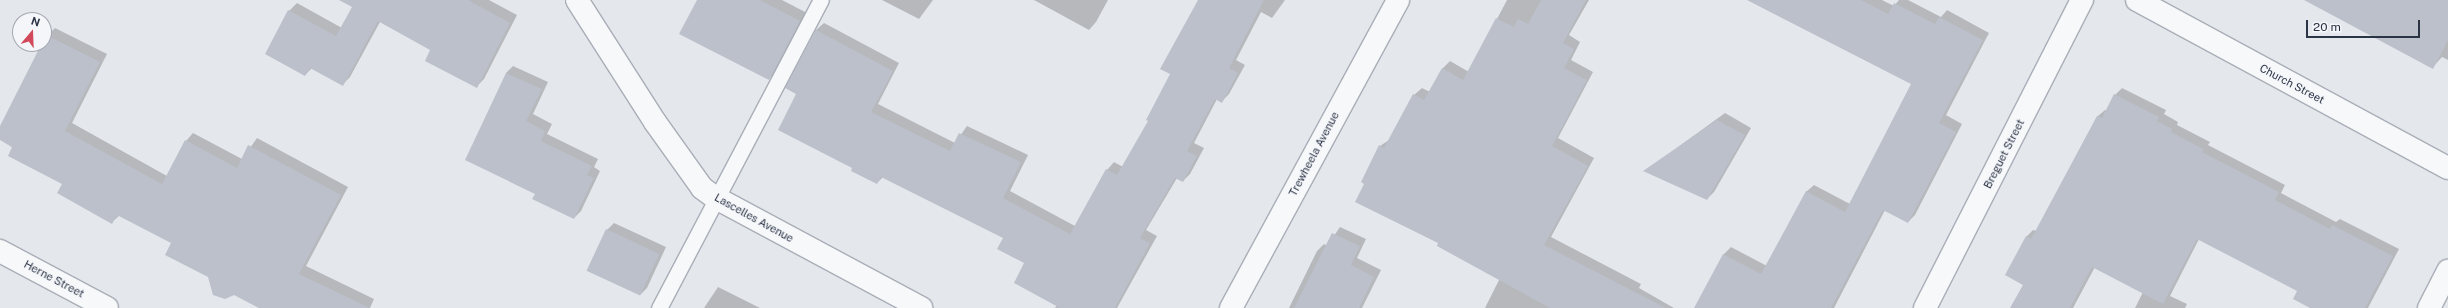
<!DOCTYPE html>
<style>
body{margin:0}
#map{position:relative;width:2448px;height:308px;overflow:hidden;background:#e4e7ec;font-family:"Public Sans",sans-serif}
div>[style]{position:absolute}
.shadow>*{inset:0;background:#0003}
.building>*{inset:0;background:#bbc0ca;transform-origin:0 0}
.roads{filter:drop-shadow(1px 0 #a9aeb7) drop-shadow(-1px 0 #a9aeb7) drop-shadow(0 1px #a9aeb7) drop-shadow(0 -1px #a9aeb7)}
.service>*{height:15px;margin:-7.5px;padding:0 7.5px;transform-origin:7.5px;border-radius:7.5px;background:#f7f8fa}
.minor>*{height:22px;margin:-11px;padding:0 11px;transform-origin:11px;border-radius:11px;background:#f7f8fa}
.tertiary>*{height:22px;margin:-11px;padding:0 11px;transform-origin:11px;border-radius:11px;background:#f7f8fa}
span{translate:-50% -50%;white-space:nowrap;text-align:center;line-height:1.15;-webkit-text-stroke:3px #f4f6f9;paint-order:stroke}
.street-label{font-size:11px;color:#2b3445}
.north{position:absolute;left:12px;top:12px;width:40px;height:40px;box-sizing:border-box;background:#f4f6f9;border:1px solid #a4a8b1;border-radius:50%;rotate:19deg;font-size:11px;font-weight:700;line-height:16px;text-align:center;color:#2b3445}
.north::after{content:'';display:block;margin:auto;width:14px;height:18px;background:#d1495b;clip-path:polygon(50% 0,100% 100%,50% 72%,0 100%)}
.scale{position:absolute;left:2306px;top:20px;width:114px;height:18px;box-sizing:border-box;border:2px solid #2b3445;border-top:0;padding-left:5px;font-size:12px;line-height:14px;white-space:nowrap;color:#2b3445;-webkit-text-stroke:3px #f4f6f9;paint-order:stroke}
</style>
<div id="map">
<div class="shadow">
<div style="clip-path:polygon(356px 0,489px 0,517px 15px,484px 79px,477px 86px,432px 50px,380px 22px,350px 77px,343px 84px,312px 68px,305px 75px,266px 54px,289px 11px,297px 3px,342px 28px)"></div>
<div style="clip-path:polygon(698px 0,782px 0,807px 13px,776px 71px,769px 79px)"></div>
<div style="clip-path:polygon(882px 0,933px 0,919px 19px)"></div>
<div style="clip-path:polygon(1034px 0,1108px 0,1096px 22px,1089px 30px)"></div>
<div style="clip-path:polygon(1199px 0,1285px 0,1272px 18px,1261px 12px,1236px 60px,1245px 65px,1229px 94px,1222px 101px,1217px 99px,1194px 143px,1204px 148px,1190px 174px,1183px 181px,1177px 178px,1146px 230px,1157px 236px,1117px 308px,1055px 308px,1057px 305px,1026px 262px,1004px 237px,883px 177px,877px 183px,854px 168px,798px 94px,786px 88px,816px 30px,824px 23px,899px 63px,878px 104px,955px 143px,967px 126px,1028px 155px,1010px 191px,1075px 226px,1107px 170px,1114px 162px,1123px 167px,1149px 121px,1171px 74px)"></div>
<div style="clip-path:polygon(1507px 0,1589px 0,1569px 35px,1580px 42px,1571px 60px,1593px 72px,1558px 138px,1594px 158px,1551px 237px,1641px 284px,1639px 288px,1674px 308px,1485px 308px,1500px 278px,1440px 243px,1380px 146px,1389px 140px,1414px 95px,1422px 88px,1430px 92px,1443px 68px,1450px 61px,1469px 72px)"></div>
<div style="clip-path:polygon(1749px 0,1882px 0,1894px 6px,1899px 0,1908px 0,1941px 17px,1947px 10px,1989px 33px,1946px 115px,1962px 124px,1915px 215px,1908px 222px,1885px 210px,1834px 308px,1695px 308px,1724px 254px,1731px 247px,1767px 266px,1806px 192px,1814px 185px,1850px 204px,1912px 83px)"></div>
<div style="clip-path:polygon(2320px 0,2448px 0,2448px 60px,2442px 57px,2432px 68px)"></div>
<div style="clip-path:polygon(55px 28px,107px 54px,72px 123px,167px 176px,186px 141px,193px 133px,242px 159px,257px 138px,348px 187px,306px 266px,374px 299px,370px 308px,261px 308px,235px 294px,209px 276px,172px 243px,120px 215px,112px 222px,64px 183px,0 139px,0 128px,47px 36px)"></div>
<div style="clip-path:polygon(513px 66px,548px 82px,533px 114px,552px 124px,547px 134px,598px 159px,594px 167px,600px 171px,581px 211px,574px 218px,536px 193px,506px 73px)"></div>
<div style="clip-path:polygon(2122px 88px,2166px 110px,2164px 114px,2178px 122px,2177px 125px,2210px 142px,2208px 145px,2285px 185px,2281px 193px,2336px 222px,2340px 219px,2399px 249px,2368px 308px,2312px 308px,2299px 291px,2199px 239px,2170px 296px,2187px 304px,2185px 308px,2135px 308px,2143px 292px,2095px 267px,2073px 308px,2011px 308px,2024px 284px,2026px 237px,2033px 230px,2037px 231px,2098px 116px,2105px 110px,2107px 111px,2115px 95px)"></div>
<div style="clip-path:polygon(1725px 113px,1751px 128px,1714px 192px,1707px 199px,1645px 171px)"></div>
<div style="clip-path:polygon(614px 223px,666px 247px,647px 288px,640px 295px,607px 230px)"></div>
<div style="clip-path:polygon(1340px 227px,1366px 239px,1357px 258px,1381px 270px,1362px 308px,1289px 308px,1317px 251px,1324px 244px,1327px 246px)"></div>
<div style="clip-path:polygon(718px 287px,760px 308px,704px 308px)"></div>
</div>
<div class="building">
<div style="clip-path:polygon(339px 0,468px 0,510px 23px,477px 88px,425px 61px,430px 50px,378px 21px,343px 86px,310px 68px,305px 76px,265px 54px,288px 10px,336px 36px,352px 7px)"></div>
<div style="clip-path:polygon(697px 0,760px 0,800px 21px,769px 80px,679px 34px)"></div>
<div style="clip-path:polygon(1198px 0,1264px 0,1229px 68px,1238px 73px,1222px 103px,1215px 99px,1187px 151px,1197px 156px,1183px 182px,1175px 178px,1140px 238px,1150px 243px,1115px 308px,1060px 308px,1014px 283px,1024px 263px,997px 249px,1003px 238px,881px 177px,877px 184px,851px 171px,852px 168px,778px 130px,796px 94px,785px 88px,816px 30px,893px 71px,871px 112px,950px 151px,959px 133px,1021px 162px,1003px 198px,1070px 234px,1106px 169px,1117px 175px,1148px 121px,1146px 120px,1170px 74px,1160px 69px)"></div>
<div style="clip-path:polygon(1541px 0,1586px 0,1563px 43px,1574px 49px,1564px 68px,1587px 80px,1552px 146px,1588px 166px,1544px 245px,1666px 308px,1550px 308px,1437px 246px,1438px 243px,1355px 202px,1364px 184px,1361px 182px,1379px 145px,1384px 148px,1413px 94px,1424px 100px,1442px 68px,1463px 80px,1496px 18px,1514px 27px,1518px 19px,1528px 24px)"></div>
<div style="clip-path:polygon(1747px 0,1861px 0,1888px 14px,1894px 3px,1935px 24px,1939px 17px,1983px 40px,1939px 123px,1956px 132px,1908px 223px,1883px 210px,1831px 308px,1694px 308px,1723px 254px,1761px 274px,1806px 191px,1845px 212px,1911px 84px)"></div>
<div style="clip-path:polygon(2304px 0,2448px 0,2448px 40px,2433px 69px)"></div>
<div style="clip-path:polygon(46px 35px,100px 62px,65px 131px,162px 184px,185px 140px,237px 168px,248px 145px,341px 195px,299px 274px,370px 308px,259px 308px,234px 295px,225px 299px,213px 295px,208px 277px,165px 255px,171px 243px,117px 215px,112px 224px,57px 193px,62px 184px,8px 156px,12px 147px,0 140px,0 126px)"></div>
<div style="clip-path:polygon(506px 73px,542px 89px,526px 121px,545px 131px,541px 141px,592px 166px,587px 175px,594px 178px,574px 219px,532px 199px,535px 194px,465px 160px)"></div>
<div style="clip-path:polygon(2114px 94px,2159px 117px,2157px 121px,2172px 129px,2171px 132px,2203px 149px,2202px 152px,2279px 192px,2275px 200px,2330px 229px,2332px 225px,2393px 256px,2365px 308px,2310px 308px,2293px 299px,2297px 291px,2197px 239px,2163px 304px,2092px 267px,2070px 308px,2010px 308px,2023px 285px,2005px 275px,2026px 236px,2031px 239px,2097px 116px,2102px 118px)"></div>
<div style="clip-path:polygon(1717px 120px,1745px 135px,1707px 200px,1643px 171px)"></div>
<div style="left:606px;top:229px;width:59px;height:46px;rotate:25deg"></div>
<div style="clip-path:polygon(1332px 233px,1360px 246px,1351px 265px,1374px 277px,1359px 308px,1294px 308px)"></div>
</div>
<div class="roads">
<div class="service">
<div style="left:659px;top:308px;width:348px;rotate:-62.3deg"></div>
</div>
<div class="minor">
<div style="left:577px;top:0;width:145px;rotate:57.4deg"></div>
<div style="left:655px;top:122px;width:81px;rotate:54.5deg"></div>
<div style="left:702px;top:188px;width:17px;rotate:36deg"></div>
<div style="left:716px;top:198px;width:233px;rotate:28.2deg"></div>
<div style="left:0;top:251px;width:121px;rotate:28deg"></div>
<div style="left:1231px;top:308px;width:350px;rotate:-61.5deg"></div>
<div style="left:1925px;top:308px;width:346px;rotate:-63deg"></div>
<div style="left:2429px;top:308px;width:42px;rotate:-62.8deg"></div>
</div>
<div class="tertiary">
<div style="left:2137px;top:0;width:353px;rotate:28.4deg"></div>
</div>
</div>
<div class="street-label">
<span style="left:2292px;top:84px;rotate:28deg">Church Street</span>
<span style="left:1314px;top:154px;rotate:-62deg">Trewheela Avenue</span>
<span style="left:2004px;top:154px;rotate:-63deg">Breguet Street</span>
<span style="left:754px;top:218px;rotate:29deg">Lascelles Avenue</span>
<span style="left:54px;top:279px;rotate:28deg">Herne Street</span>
</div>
<div class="north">N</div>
<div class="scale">20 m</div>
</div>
